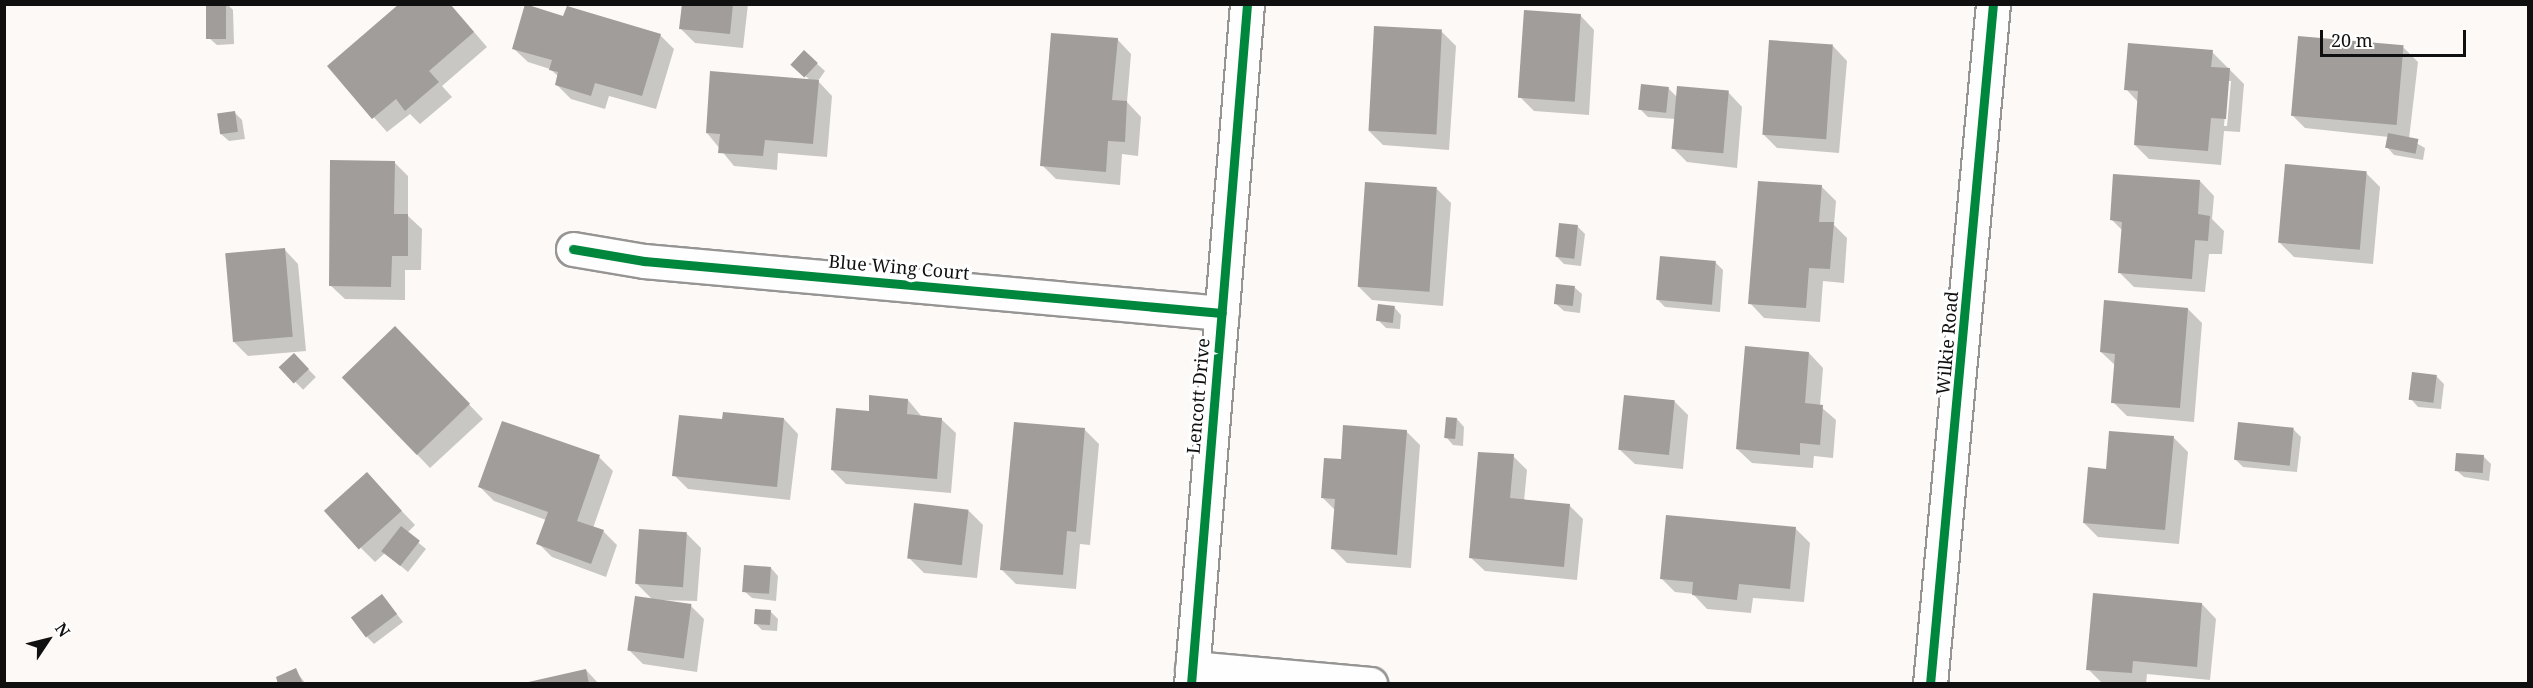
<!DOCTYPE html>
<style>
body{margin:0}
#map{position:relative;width:2533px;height:688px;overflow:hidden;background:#fcf9f6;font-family:"Noto Serif",serif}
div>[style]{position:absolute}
.shadow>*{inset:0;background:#0003;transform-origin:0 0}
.building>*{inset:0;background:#a09d9b;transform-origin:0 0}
.roads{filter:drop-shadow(2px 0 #969594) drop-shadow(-2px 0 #969594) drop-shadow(0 2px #969594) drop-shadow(0 -2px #969594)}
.street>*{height:33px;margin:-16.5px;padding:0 16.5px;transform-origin:16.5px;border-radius:16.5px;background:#fffefe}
.cycleway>*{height:9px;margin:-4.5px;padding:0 4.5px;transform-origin:4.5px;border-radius:4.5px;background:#00873e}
span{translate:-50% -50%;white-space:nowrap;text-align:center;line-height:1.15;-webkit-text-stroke:6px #fff;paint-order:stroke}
.street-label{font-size:18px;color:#101010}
.frame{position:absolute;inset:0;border:6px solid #101010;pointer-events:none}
.north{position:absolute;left:18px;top:610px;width:60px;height:60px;-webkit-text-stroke:4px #fff;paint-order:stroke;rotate:55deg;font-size:16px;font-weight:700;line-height:24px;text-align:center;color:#101010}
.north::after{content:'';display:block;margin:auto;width:21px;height:27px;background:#101010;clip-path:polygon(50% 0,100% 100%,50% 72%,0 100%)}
.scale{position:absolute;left:2320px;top:30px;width:146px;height:27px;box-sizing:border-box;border:3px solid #101010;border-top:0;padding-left:8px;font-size:18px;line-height:21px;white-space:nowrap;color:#101010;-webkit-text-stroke:4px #fff;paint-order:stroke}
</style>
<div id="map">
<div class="shadow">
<div style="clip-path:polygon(207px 4px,227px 4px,233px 10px,234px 44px,217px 45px,209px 38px)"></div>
<div style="clip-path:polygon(450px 4px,487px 47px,442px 86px,452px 97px,420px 124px,410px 114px,387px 132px,329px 67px)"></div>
<div style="clip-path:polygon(684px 4px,748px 4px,743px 48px,695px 43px,681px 29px)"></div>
<div style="clip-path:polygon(1580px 15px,1594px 30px,1589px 115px,1534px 111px,1520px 97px)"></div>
<div style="clip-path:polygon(564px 17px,660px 35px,674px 49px,656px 109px,609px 96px,605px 109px,571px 99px,557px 85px,559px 77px,550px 69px,528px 62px,513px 48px)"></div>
<div style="clip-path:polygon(1442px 32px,1456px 46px,1449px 150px,1383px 145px,1369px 131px)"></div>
<div style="clip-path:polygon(1117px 39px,1131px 54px,1127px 102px,1141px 117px,1138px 156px,1122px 154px,1120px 185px,1056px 179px,1042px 165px)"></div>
<div style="clip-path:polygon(1833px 46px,1847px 61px,1839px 153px,1777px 148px,1763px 134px)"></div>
<div style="clip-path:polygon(2404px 48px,2418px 62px,2409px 139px,2425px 148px,2423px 160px,2394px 155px,2387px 147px,2389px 137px,2305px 128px,2291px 114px)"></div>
<div style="clip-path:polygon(804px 52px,825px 71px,818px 81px,832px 96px,827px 157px,778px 153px,777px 170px,734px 166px,707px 133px,811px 81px,793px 65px)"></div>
<div style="clip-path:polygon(evenodd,2212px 52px,2244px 84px,2240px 132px,2224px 131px,2221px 165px,2149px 159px,2135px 145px,2138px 102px,2126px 89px,2212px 52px,2228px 81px,2231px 81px,2227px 126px,2224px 126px,2228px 81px)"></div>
<div style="clip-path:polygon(1668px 88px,1678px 98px,1728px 92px,1742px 107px,1737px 168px,1687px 162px,1673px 148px,1675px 119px,1648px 117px,1640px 109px)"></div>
<div style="clip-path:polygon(235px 113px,242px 120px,245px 139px,229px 141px,221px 134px)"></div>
<div style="clip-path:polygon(394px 162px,408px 176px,408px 216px,422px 229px,421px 270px,405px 270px,405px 300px,345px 299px,330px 285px)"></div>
<div style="clip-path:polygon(2366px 173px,2380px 187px,2373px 264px,2294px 257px,2280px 243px)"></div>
<div style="clip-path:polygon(2200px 181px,2214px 196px,2212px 219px,2224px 231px,2222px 254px,2209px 254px,2205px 292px,2134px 287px,2120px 273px,2123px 231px,2112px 220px)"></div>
<div style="clip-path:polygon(1822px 187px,1836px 201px,1834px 225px,1847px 238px,1844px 283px,1823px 281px,1820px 322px,1764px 318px,1750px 303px)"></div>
<div style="clip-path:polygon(1437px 189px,1451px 203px,1443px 306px,1372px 300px,1358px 286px)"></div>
<div style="clip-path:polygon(1577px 226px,1585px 234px,1581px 266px,1564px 264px,1557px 257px)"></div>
<div style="clip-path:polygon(284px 249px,298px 264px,306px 351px,248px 356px,234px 342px)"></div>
<div style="clip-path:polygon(1715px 262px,1723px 270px,1720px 312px,1665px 307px,1658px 300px)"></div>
<div style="clip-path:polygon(1574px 287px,1582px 294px,1580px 313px,1564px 311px,1556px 304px)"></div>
<div style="clip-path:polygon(1394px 307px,1401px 315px,1400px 329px,1386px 328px,1378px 320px)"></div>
<div style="clip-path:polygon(2188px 309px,2202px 323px,2194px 422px,2127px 416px,2113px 402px,2116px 366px,2101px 352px)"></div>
<div style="clip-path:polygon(409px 342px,483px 419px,430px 468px,343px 377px)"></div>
<div style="clip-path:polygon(1809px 353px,1823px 368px,1820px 406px,1836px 420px,1833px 458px,1814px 456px,1813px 468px,1752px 463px,1737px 449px)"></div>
<div style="left:294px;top:355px;width:31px;height:18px;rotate:45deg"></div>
<div style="clip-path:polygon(2436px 376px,2444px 384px,2441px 409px,2418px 407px,2411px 399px)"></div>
<div style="clip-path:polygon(908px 400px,922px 417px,941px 419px,956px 433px,951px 493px,846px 484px,832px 470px,870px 413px)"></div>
<div style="clip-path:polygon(1674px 401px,1688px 415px,1683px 469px,1635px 464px,1620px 450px)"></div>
<div style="clip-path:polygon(784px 419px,798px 434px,790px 500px,688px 489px,674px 475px,723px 421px)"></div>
<div style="clip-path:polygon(1457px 419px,1464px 427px,1463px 446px,1453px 445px,1446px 437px)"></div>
<div style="clip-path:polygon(2293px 429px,2301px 437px,2297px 472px,2243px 467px,2235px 459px)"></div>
<div style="clip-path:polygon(1085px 430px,1099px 444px,1090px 545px,1080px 544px,1076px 589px,1016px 584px,1002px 570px)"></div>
<div style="clip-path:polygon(1406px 431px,1420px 445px,1411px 568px,1347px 563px,1333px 549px,1336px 511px,1322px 497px,1342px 461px)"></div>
<div style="clip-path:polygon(2174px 438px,2188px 452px,2179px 544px,2098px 537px,2084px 523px)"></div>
<div style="clip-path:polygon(1513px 456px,1527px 470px,1524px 501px,1569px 505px,1583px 519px,1577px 580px,1485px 571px,1470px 557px)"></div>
<div style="clip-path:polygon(2483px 456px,2491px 464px,2489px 481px,2464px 477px,2456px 470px)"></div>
<div style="clip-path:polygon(599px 457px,613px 471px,593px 528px,603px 531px,617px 545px,606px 577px,552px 557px,538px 543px,546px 520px,494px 501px,480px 487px)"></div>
<div style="clip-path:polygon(380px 488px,415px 525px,407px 533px,426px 549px,408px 572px,385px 553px,375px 562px,361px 548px)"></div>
<div style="clip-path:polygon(969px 511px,983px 525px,977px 578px,924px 573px,910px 559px)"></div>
<div style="clip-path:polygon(1796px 529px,1810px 543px,1804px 602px,1753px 598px,1751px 613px,1707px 609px,1693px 594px,1675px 592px,1661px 578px)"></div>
<div style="clip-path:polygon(687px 534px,701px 548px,697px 601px,654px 600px,690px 605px,704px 619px,697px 672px,643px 664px,629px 650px,653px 600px,636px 583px)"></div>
<div style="clip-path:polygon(771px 568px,778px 576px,776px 601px,752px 598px,744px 591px)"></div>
<div style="clip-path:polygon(389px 604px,403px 622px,374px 644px,367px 637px)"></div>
<div style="clip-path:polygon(2202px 604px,2216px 619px,2210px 680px,2147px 674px,2146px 684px,2102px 683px,2088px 669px)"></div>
<div style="clip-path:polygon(770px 611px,778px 619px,777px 631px,762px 630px,755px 623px)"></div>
<div style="clip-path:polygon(295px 670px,306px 684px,280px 684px)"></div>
<div style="clip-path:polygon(586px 670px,599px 684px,527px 684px)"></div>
</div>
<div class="building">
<div style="left:206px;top:4px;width:20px;height:35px"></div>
<div style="clip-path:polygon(399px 4px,450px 4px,474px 32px,429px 71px,439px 82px,405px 111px,396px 99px,372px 119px,327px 66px)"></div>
<div style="clip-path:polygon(525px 4px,563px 16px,567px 6px,661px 34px,642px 96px,595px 83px,591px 96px,555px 85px,558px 72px,549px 70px,552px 60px,512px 49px)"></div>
<div style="clip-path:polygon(682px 4px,733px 4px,730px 34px,679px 29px)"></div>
<div style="left:1524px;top:10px;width:57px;height:88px;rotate:4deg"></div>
<div style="left:1374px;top:26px;width:68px;height:105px;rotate:3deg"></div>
<div style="clip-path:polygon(1051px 33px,1118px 38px,1112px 100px,1127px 101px,1125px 142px,1108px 141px,1106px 172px,1040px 166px)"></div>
<div style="left:2298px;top:36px;width:106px;height:80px;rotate:5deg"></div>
<div style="left:1769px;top:40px;width:64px;height:95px;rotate:4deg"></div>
<div style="clip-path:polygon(2128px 43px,2213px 50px,2211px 67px,2230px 68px,2226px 119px,2211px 118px,2208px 151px,2134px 145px,2138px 91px,2124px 90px)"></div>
<div style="left:804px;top:50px;width:19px;height:20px;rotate:43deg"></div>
<div style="clip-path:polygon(710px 71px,819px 80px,813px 144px,765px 140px,763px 156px,718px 153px,720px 134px,706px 133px)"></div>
<div style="left:1641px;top:84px;width:28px;height:26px;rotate:6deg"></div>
<div style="left:1677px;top:86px;width:52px;height:63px;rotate:5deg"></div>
<div style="left:235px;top:111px;width:21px;height:18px;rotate:82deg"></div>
<div style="left:2388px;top:133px;width:31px;height:15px;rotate:11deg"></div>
<div style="clip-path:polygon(330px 160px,395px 161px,394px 214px,408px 214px,408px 256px,392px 256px,391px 287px,329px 286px)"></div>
<div style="left:2285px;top:164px;width:82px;height:79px;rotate:5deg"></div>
<div style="clip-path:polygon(2113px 174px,2200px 180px,2198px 214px,2210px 216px,2208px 241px,2195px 240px,2192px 279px,2118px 273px,2122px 222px,2110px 220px)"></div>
<div style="clip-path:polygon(1758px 181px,1822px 185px,1819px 222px,1834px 222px,1830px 269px,1809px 268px,1806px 308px,1748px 304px)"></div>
<div style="left:1365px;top:182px;width:72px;height:105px;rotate:4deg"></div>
<div style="left:1559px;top:223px;width:19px;height:34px;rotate:6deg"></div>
<div style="left:285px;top:248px;width:89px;height:60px;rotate:85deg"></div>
<div style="left:1660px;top:256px;width:56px;height:44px;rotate:5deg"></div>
<div style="left:1556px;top:284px;width:19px;height:20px;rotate:6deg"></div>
<div style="clip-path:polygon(2104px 300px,2188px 308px,2180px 408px,2111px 403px,2115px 354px,2100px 352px)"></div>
<div style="left:1378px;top:304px;width:17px;height:17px;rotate:7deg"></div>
<div style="left:395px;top:326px;width:108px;height:74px;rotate:46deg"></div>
<div style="clip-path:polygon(1745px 346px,1809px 352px,1805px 403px,1823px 405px,1820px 445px,1800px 443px,1800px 455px,1736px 449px)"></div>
<div style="left:294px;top:353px;width:22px;height:21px;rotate:47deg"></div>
<div style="left:2412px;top:372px;width:25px;height:28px;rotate:7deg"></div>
<div style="clip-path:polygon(869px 395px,908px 399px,907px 414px,942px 418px,937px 479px,831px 470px,836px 408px,869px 411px)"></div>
<div style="left:1624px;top:395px;width:51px;height:55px;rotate:6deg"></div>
<div style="clip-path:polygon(723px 412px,784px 418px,777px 487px,672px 476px,679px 415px,722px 419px)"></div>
<div style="left:1446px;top:417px;width:11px;height:21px;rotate:5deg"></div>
<div style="clip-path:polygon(502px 421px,600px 455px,577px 521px,604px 530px,591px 564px,536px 544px,548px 512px,478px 487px)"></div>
<div style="clip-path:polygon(1014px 422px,1085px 428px,1076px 532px,1067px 531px,1063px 575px,1000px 570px)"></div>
<div style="left:2238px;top:422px;width:56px;height:38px;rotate:6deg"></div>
<div style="clip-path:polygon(1343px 425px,1407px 430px,1397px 555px,1331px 549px,1335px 499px,1321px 498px,1324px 458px,1341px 459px)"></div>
<div style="clip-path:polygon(2109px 431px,2174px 436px,2165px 530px,2083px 523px,2088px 467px,2106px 469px)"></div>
<div style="clip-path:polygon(1478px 452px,1514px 454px,1510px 498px,1570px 504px,1564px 567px,1469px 558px)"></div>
<div style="left:2456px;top:453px;width:28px;height:18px;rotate:4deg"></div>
<div style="left:367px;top:472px;width:52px;height:58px;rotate:48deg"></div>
<div style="left:914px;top:503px;width:55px;height:56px;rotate:7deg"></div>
<div style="clip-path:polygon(1666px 515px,1796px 527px,1790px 589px,1739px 584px,1737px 600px,1692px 595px,1693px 582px,1660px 579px)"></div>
<div style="left:401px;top:526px;width:24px;height:32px;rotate:38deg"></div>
<div style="left:639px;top:529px;width:48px;height:55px;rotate:4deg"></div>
<div style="left:744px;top:565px;width:27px;height:27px;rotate:4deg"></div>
<div style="clip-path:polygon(2093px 593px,2202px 603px,2197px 667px,2133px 661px,2132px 673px,2086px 670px)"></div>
<div style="left:382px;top:594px;width:25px;height:39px;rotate:53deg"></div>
<div style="left:635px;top:596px;width:57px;height:55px;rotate:8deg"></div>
<div style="left:755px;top:609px;width:16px;height:15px;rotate:4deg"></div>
<div style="clip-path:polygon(296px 668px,303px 684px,278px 684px,276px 677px)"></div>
<div style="clip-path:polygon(586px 669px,589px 684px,524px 684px,524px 683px)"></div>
</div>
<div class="roads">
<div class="street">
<div style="left:573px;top:249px;width:72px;rotate:9.6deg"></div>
<div style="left:644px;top:261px;width:580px;rotate:5.14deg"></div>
<div style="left:1192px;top:668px;width:179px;rotate:5.1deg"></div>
<div style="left:1191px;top:684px;width:682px;rotate:-85.29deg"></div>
<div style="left:1930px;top:684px;width:683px;rotate:-84.71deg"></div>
</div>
</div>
<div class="cycleway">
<div style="left:573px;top:249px;width:72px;rotate:9.6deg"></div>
<div style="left:644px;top:261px;width:580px;rotate:5.14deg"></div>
<div style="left:1191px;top:684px;width:682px;rotate:-85.29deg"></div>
<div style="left:1930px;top:684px;width:683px;rotate:-84.71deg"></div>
</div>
<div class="street-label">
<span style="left:899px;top:267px;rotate:5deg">Blue Wing Court</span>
<span style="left:1947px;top:343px;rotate:-85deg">Wilkie Road</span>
<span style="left:1198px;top:396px;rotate:-85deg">Lencott Drive</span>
</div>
<div class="frame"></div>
<div class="north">N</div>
<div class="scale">20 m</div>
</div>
